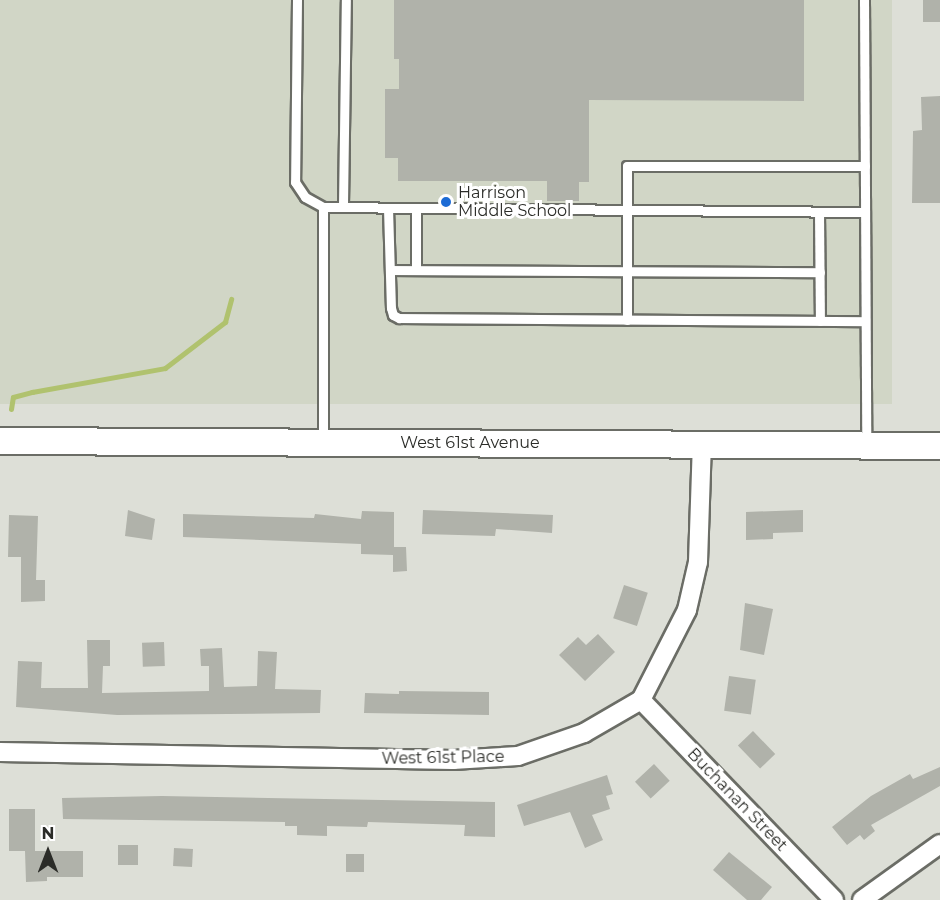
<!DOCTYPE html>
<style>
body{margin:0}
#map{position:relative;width:940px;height:900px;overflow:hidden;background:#dddfd7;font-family:Montserrat,sans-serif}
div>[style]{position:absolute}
.built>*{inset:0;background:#d1d6c6;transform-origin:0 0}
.stream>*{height:5px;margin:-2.5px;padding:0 2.5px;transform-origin:2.5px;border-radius:2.5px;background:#b0c26e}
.building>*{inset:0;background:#b0b2aa;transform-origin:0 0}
.roads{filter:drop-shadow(2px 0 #6b6d66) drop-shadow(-2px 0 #6b6d66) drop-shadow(0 2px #6b6d66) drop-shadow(0 -2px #6b6d66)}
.lane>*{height:9px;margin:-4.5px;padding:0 4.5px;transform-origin:4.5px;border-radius:4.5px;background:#fff}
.street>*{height:18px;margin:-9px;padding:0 9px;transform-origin:9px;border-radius:9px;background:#fff}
.secondary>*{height:26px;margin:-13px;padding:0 13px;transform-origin:13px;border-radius:13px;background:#fff}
.dots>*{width:16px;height:16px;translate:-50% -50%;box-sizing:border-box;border:3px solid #fff;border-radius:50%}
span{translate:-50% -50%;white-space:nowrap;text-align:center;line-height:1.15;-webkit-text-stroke:6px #fff;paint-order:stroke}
.poi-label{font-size:16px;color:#2b2c28}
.left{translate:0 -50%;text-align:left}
.street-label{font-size:16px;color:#2b2c28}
.north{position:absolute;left:18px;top:822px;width:60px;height:60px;-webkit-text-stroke:4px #fff;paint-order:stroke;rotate:0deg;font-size:16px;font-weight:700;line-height:24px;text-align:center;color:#2b2c28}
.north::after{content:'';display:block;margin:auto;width:21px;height:27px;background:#2b2c28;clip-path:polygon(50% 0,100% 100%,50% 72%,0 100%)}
</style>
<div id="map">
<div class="built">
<div style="left:0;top:0;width:892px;height:404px"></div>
</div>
<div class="stream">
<div style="left:11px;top:409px;width:12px;rotate:-81deg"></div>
<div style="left:13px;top:397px;width:20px;rotate:-15deg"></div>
<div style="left:32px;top:392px;width:135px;rotate:-10.2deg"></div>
<div style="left:165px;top:368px;width:76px;rotate:-37.5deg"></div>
<div style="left:225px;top:322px;width:24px;rotate:-75deg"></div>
</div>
<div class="building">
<div style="clip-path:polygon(394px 0,804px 0,804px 101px,589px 100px,589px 182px,579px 182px,579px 201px,547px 201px,547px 181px,398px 181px,398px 158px,385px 158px,385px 89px,399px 89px,399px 59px,394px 59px)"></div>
<div style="left:923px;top:0;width:17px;height:22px"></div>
<div style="clip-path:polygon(940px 96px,940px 203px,912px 203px,913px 131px,922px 130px,921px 97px)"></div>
<div style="clip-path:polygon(128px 510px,155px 519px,152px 540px,125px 536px)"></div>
<div style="clip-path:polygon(423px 510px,553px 515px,552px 533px,496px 529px,495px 536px,422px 534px)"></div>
<div style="clip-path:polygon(803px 510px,803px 532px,773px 533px,773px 539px,746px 540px,746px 512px)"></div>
<div style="clip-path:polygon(362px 511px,394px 512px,394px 547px,406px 547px,407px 571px,393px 572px,393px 555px,361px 554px,361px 544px,183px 537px,183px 514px,314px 518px,315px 514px,361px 519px)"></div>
<div style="clip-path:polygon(9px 515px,38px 516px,36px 580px,45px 580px,45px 601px,21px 602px,21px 557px,8px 557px)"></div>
<div style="left:624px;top:585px;width:25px;height:35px;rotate:18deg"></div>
<div style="clip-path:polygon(745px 603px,773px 609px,764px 655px,740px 650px)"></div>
<div style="clip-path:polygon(598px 634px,615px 652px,585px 681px,559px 655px,578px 637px,586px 645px)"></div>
<div style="clip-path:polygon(87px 640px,110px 640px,110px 666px,103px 666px,102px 693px,209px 691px,209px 666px,201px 666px,200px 649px,222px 648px,224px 687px,257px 686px,258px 651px,277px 652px,275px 689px,321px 690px,320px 713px,117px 715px,16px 707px,18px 661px,42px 662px,41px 688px,88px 688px)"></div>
<div style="left:164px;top:642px;width:24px;height:22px;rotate:88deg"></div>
<div style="left:729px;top:676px;width:27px;height:35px;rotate:8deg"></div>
<div style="clip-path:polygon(399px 691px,489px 692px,489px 715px,364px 713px,365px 693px,399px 694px)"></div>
<div style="left:753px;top:731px;width:32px;height:21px;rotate:46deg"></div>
<div style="left:654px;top:764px;width:23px;height:26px;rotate:47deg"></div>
<div style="clip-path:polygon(940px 767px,940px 786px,871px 825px,875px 831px,864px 840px,860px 835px,847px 845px,832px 827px,871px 796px,910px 774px,913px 779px)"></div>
<div style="clip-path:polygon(607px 775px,613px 794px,606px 796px,610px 809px,592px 815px,603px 840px,585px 848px,570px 812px,524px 826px,517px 805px)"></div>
<div style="clip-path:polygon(162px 796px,495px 802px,495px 837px,464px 836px,465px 825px,368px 822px,367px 827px,327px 826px,327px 836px,297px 835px,297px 826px,285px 826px,285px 822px,63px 819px,62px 798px)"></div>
<div style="left:9px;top:809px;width:26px;height:42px"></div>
<div style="left:118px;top:845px;width:20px;height:20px"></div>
<div style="left:174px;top:848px;width:19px;height:18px;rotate:3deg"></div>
<div style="clip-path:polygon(25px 851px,83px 851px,83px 877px,47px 877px,47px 881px,26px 882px)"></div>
<div style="clip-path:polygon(729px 852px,772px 887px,761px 900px,747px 900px,713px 870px)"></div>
<div style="left:346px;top:854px;width:18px;height:18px"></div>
</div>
<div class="roads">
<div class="lane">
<div style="left:297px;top:0;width:182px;rotate:90.6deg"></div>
<div style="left:295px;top:182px;width:18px;rotate:56deg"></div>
<div style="left:305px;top:197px;width:21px;rotate:29deg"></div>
<div style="left:323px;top:207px;width:542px;rotate:0.53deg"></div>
<div style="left:864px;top:0;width:445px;rotate:89.7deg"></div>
<div style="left:343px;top:205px;width:205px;rotate:-89.2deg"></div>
<div style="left:388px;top:208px;width:100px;rotate:88.3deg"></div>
<div style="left:391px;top:308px;width:7px;rotate:74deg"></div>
<div style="left:393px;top:315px;width:7px;rotate:27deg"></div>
<div style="left:399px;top:318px;width:466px;rotate:0.4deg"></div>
<div style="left:819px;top:212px;width:109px;rotate:89.5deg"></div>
<div style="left:390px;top:270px;width:430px;rotate:0.3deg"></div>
<div style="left:416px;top:270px;width:62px;rotate:-90deg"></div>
<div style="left:627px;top:320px;width:154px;rotate:-90deg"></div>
<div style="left:627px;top:166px;width:238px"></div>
<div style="left:323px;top:440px;width:233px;rotate:-90deg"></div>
</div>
<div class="street">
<div style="left:641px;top:700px;width:278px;rotate:46deg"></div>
<div style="left:0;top:752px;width:453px;rotate:1deg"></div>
<div style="left:453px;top:760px;width:65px;rotate:-3.5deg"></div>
<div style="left:518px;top:756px;width:70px;rotate:-19.2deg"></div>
<div style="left:584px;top:733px;width:66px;rotate:-30.1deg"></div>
<div style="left:641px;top:700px;width:101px;rotate:-62.9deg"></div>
<div style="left:687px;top:610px;width:49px;rotate:-77.1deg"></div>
<div style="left:698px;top:562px;width:118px;rotate:-88.1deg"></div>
<div style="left:862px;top:900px;width:96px;rotate:-35.7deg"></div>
</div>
<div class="secondary">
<div style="left:0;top:441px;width:940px;rotate:0.3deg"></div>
</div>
</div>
<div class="dots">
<div style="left:446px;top:202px;background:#1c6bd5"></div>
</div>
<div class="poi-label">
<span class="left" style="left:458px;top:202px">Harrison<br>Middle School</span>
</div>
<div class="street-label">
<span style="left:470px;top:443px">West 61st Avenue</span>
<span style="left:443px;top:758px;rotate:-1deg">West 61st Place</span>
<span style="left:737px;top:800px;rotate:46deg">Buchanan Street</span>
</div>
<div class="north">N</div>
</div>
